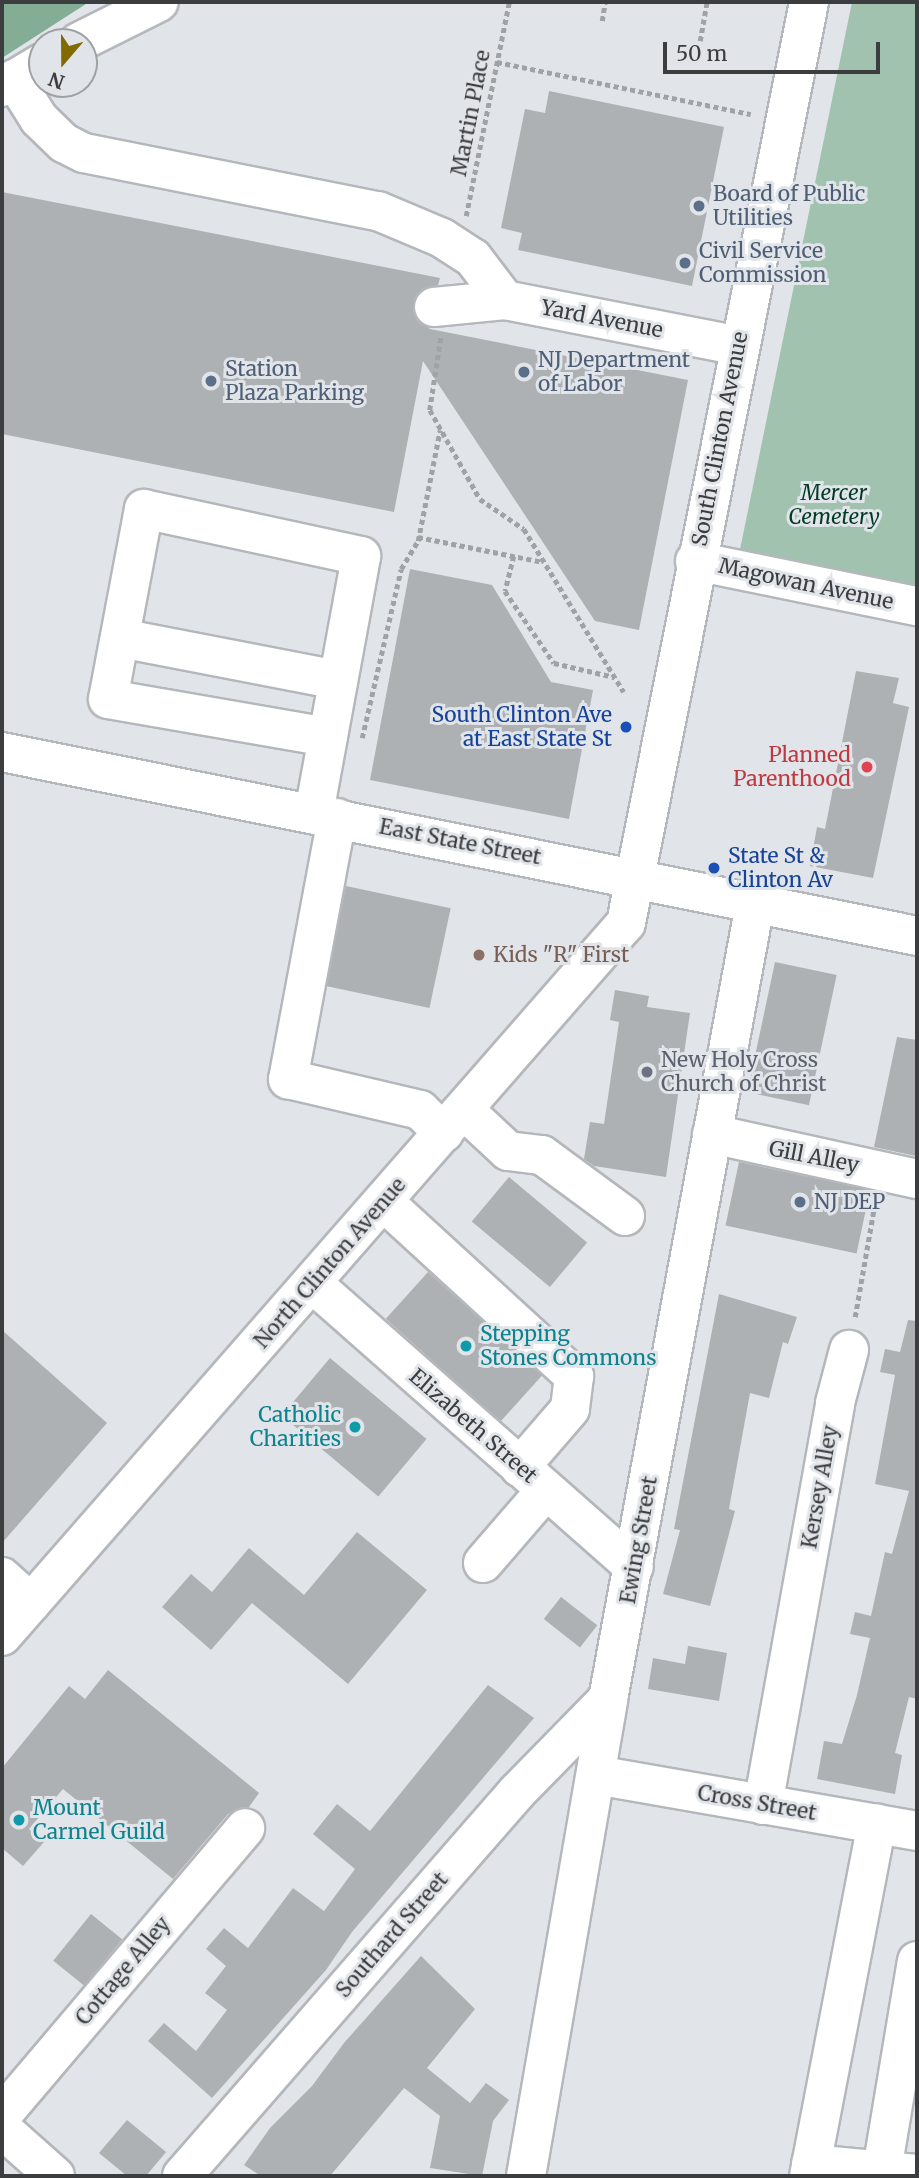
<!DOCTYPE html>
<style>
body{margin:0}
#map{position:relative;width:919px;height:2178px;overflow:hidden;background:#e1e5e9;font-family:Merriweather,serif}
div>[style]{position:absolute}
.green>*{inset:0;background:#a1c2af}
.forest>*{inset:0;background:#84ad95}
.building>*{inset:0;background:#adb1b4;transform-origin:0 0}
.path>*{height:4.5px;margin-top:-2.25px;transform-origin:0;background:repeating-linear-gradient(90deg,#a0a3a6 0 5px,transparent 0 8.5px)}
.roads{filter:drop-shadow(2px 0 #b4b7bb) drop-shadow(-2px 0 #b4b7bb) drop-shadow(0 2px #b4b7bb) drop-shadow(0 -2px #b4b7bb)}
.minor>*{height:38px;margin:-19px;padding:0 19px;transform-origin:19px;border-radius:19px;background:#fff}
.dots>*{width:19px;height:19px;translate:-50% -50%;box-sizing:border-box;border:4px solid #e1e5e9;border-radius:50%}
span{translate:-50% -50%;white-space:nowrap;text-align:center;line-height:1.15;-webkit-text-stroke:6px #e1e5e9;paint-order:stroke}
.street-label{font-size:21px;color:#3c3d3f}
.service-label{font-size:21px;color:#4e5e75}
.left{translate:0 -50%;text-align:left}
.park-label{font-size:21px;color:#023b24;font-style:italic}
.transit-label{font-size:21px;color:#164399}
.right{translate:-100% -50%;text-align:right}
.health-label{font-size:21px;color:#be3a42}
.education-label{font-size:21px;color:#785e54}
.worship-label{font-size:21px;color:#5b616d}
.culture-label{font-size:21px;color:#0d838f}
.frame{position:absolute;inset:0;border:4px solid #3c3d3f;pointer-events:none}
.north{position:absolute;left:28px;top:28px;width:70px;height:70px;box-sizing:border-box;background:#e1e5e9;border:2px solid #9fa2a5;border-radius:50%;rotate:200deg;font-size:19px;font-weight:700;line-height:28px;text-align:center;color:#3c3d3f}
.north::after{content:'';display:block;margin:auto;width:24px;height:32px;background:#816a02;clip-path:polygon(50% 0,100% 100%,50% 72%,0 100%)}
.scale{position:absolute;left:663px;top:42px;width:217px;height:32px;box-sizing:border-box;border:4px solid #3c3d3f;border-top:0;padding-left:9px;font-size:21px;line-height:24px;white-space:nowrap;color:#3c3d3f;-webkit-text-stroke:5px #e1e5e9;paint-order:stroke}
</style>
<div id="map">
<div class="green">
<div style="clip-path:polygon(852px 2px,917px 2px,917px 606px,736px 569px)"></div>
</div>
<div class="forest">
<div style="clip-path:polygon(2px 2px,89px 2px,2px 58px)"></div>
</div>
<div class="building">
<div style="clip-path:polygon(549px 91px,724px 127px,692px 286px,518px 250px,522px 233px,501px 228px,525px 109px,545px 113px)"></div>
<div style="clip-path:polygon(2px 192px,440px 278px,438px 285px,422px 289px,414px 299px,416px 319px,430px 329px,688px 380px,639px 630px,595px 621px,423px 361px,394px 512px,2px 434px)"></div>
<div style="clip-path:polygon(410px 569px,492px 585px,551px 682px,593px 690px,569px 819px,370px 780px)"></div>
<div style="clip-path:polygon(856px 671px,899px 678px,893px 703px,909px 707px,873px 878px,810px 866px,817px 827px,825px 829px)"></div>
<div style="left:346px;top:886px;width:107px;height:102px;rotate:12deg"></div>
<div style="left:775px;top:962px;width:63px;height:133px;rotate:12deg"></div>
<div style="clip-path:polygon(615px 990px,649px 996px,647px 1007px,690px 1013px,666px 1177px,594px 1166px,584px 1159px,590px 1122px,604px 1124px,619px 1022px,610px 1020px)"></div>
<div style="clip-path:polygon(897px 1037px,917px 1040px,916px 1156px,874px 1147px)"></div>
<div style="left:739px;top:1162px;width:134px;height:65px;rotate:12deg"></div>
<div style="left:509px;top:1177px;width:102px;height:58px;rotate:40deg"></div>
<div style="left:428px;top:1272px;width:154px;height:63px;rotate:42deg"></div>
<div style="clip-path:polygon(719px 1294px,797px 1317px,788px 1344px,783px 1342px,769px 1398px,750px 1393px,729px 1509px,735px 1511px,710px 1606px,663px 1594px,680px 1530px,674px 1529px)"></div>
<div style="clip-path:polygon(908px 1320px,917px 1321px,917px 1699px,909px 1697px,895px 1753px,902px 1755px,895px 1794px,817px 1779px,824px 1741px,842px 1744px,857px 1695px,870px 1638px,850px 1634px,855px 1612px,871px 1616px,885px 1552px,892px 1554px,909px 1491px,875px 1484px,895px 1375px,880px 1372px,885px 1349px,900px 1352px)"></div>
<div style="clip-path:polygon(2px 1330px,107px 1423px,2px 1543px)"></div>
<div style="left:330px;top:1358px;width:126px;height:75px;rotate:40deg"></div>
<div style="clip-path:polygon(357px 1532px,427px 1590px,348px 1684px,252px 1603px,211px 1650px,162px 1607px,191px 1574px,212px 1592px,249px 1548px,304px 1595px)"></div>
<div style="left:561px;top:1597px;width:46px;height:28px;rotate:38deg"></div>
<div style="clip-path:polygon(688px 1646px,727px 1653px,719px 1701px,648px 1689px,653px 1658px,685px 1664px)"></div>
<div style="clip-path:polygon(108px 1670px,259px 1793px,249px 1807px,228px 1814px,173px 1879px,63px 1789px,29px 1829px,44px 1842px,23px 1866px,2px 1848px,2px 1768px,69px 1686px,85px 1699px)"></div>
<div style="clip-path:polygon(488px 1685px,534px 1718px,352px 1932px,326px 1970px,212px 2098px,148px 2041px,164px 2023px,196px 2051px,227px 2010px,205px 1993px,226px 1966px,206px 1949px,224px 1928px,248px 1948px,293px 1888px,324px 1911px,355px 1869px,313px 1834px,337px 1804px,370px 1831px)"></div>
<div style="left:91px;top:1914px;width:40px;height:60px;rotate:39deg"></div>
<div style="clip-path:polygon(421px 1956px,475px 2009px,427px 2068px,470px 2103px,486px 2083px,509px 2100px,493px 2121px,482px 2176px,430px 2168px,440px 2116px,404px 2088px,330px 2176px,261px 2176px,244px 2165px,270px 2128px,312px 2086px,344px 2043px)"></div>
<div style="clip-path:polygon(127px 2120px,166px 2152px,146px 2176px,127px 2176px,99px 2153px)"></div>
</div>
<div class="path">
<div style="left:602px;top:21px;width:19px;rotate:-81deg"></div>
<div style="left:700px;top:41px;width:40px;rotate:-80deg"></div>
<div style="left:497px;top:62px;width:259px;rotate:11.6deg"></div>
<div style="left:466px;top:216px;width:218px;rotate:-78.6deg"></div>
<div style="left:441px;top:338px;width:73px;rotate:98.7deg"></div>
<div style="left:430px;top:410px;width:102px;rotate:60.7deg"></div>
<div style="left:480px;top:499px;width:53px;rotate:34.3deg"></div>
<div style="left:524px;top:529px;width:191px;rotate:58.5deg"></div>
<div style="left:418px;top:537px;width:127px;rotate:11.3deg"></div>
<div style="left:514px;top:556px;width:36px;rotate:104deg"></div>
<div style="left:505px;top:591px;width:87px;rotate:55.8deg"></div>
<div style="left:554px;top:663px;width:62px;rotate:13.1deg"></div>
<div style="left:362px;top:738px;width:173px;rotate:-77deg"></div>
<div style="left:401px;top:569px;width:33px;rotate:-59deg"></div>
<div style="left:418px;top:541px;width:113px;rotate:-78.8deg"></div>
<div style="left:855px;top:1317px;width:117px;rotate:-80.1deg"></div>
</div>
<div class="roads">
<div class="minor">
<div style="left:79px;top:42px;width:89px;rotate:-26.6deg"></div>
<div style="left:14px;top:79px;width:47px;rotate:58deg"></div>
<div style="left:39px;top:119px;width:35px;rotate:44deg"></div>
<div style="left:64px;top:143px;width:22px;rotate:27deg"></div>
<div style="left:84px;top:153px;width:300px;rotate:11.2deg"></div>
<div style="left:378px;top:211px;width:69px;rotate:22.9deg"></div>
<div style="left:442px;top:238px;width:37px;rotate:33deg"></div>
<div style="left:473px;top:258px;width:53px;rotate:52.7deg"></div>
<div style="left:2px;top:87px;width:47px;rotate:-31deg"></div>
<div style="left:434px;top:307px;width:71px;rotate:-5.6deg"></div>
<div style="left:505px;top:300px;width:238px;rotate:11.1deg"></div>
<div style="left:695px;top:561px;width:227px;rotate:11.5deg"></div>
<div style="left:120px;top:638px;width:222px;rotate:10.9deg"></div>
<div style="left:2px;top:752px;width:933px;rotate:11.37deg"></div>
<div style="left:314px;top:813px;width:261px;rotate:-79.6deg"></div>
<div style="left:361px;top:556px;width:222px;rotate:-167.8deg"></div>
<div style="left:144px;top:509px;width:193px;rotate:100.7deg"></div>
<div style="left:108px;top:699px;width:223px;rotate:9.8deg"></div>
<div style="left:337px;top:818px;width:266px;rotate:100.6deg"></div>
<div style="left:288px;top:1079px;width:136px;rotate:13.2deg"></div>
<div style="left:420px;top:1110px;width:33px;rotate:44deg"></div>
<div style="left:464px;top:1110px;width:60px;rotate:43deg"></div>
<div style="left:508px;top:1151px;width:34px;rotate:7deg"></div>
<div style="left:542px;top:1155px;width:103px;rotate:36.3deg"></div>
<div style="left:712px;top:1134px;width:210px;rotate:12.4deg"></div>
<div style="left:384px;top:1202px;width:258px;rotate:42.5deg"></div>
<div style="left:574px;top:1376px;width:33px;rotate:97deg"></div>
<div style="left:570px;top:1409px;width:77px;rotate:130.8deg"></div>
<div style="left:312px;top:1283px;width:429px;rotate:41.4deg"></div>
<div style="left:483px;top:1563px;width:96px;rotate:-49.2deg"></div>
<div style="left:2px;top:1577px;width:39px;rotate:42deg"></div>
<div style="left:2px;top:1636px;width:947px;rotate:-48.81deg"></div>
<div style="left:626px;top:923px;width:939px;rotate:-78.76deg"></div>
<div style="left:596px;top:1775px;width:326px;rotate:9.9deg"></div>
<div style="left:763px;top:1805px;width:408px;rotate:-79.8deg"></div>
<div style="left:835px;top:1403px;width:55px;rotate:-75.2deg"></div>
<div style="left:2px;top:2115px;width:376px;rotate:-49.7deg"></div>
<div style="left:2px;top:2129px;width:71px;rotate:41.6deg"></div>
<div style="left:811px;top:2164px;width:106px;rotate:5.4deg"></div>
<div style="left:182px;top:2176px;width:510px;rotate:-48.9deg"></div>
<div style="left:517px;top:1792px;width:130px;rotate:-45.6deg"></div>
<div style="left:526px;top:2176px;width:484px;rotate:-80.2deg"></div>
<div style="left:608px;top:1699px;width:808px;rotate:-79.52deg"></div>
<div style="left:809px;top:2176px;width:359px;rotate:-79.1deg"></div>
<div style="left:881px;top:2176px;width:218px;rotate:-80.5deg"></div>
</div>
</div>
<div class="dots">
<div style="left:699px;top:206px;background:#5c6f8a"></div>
<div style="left:685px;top:263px;background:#5c6f8a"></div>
<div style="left:524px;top:372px;background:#5c6f8a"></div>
<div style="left:211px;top:381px;background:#5c6f8a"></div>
<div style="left:626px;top:727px;background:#1a4fb4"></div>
<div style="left:867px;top:767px;background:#e0444e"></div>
<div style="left:714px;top:868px;background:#1a4fb4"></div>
<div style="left:479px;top:955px;background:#8d6e63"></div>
<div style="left:647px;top:1072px;background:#6b7280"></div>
<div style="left:800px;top:1202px;background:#5c6f8a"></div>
<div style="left:466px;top:1346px;background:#0f9aa8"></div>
<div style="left:355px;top:1427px;background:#0f9aa8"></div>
<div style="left:19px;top:1820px;background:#0f9aa8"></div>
</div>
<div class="street-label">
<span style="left:471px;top:113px;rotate:-79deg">Martin Place</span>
<span style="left:602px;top:319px;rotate:11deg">Yard Avenue</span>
<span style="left:720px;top:439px;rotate:-79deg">South Clinton Avenue</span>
<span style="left:806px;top:584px;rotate:12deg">Magowan Avenue</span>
<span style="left:460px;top:842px;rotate:11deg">East State Street</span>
<span style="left:814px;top:1157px;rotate:11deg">Gill Alley</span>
<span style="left:330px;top:1263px;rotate:-49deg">North Clinton Avenue</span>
<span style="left:473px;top:1426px;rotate:41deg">Elizabeth Street</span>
<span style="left:820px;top:1487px;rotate:-80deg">Kersey Alley</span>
<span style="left:639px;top:1540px;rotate:-80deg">Ewing Street</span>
<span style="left:757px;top:1803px;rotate:10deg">Cross Street</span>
<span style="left:392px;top:1935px;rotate:-49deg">Southard Street</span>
<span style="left:123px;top:1971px;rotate:-50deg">Cottage Alley</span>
</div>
<div class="service-label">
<span class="left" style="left:713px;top:206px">Board of Public<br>Utilities</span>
<span class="left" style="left:699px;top:263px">Civil Service<br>Commission</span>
<span class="left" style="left:538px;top:372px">NJ Department<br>of Labor</span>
<span class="left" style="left:225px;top:381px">Station<br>Plaza Parking</span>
<span class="left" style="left:814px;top:1202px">NJ DEP</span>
</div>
<div class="park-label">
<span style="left:834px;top:505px">Mercer<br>Cemetery</span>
</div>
<div class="transit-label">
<span class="right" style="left:612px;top:727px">South Clinton Ave<br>at East State St</span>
<span class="left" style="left:728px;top:868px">State St &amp;<br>Clinton Av</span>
</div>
<div class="health-label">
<span class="right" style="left:851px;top:767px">Planned<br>Parenthood</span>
</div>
<div class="education-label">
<span class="left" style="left:493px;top:955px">Kids "R" First</span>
</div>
<div class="worship-label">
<span class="left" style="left:661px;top:1072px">New Holy Cross<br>Church of Christ</span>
</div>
<div class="culture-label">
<span class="left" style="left:480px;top:1346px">Stepping<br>Stones Commons</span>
<span class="right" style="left:341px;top:1427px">Catholic<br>Charities</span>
<span class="left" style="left:33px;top:1820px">Mount<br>Carmel Guild</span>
</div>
<div class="frame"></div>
<div class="north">N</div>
<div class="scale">50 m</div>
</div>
